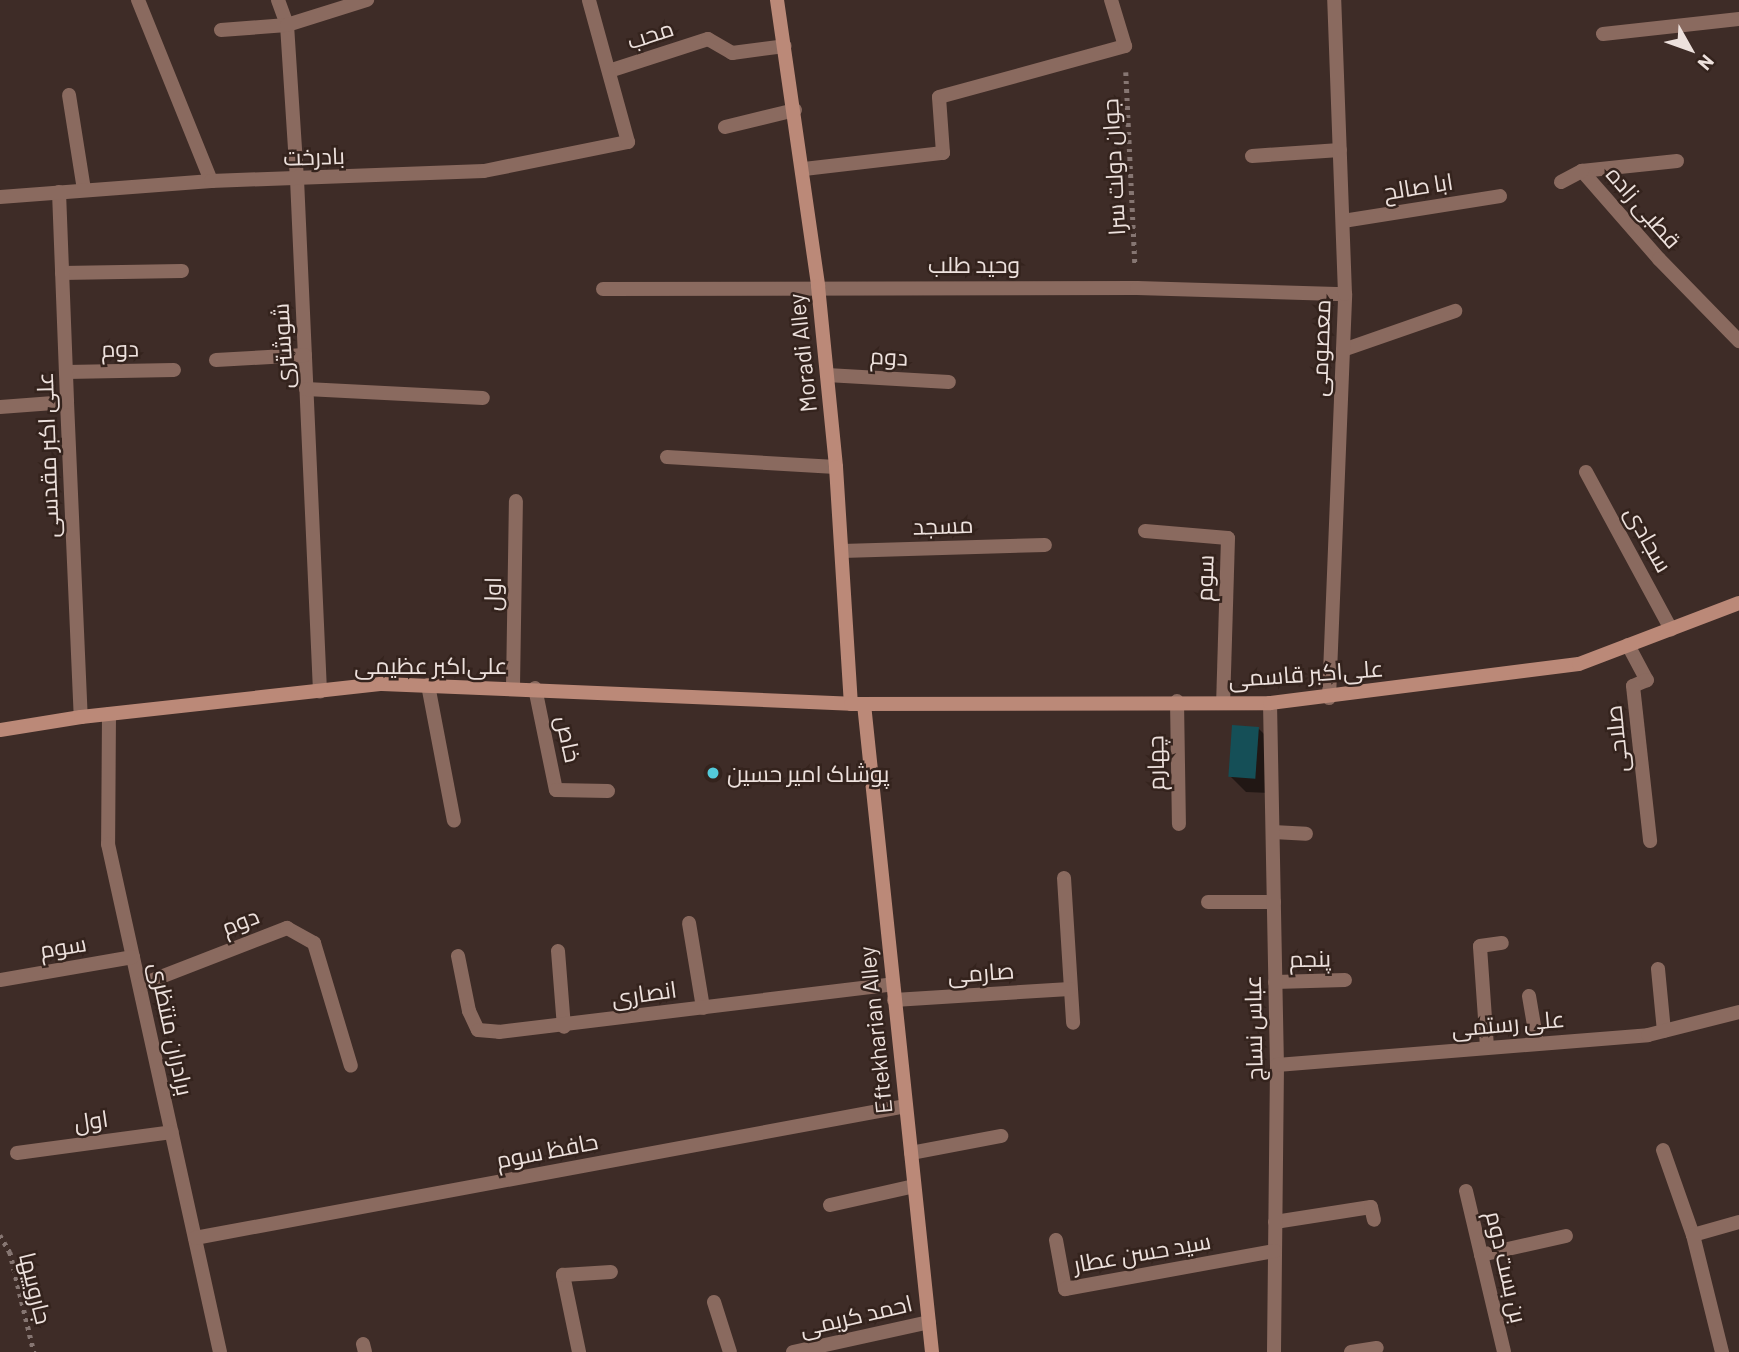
<!DOCTYPE html>
<meta charset="utf-8">
<style>
body{margin:0}
#map{position:relative;width:1739px;height:1352px;overflow:hidden;background:#3e2c27;font-family:Barlow,Cairo,sans-serif}
div>[style]{position:absolute}
.shadow>*{inset:0;background:#0007}
.building>*{inset:0;background:#154f57;transform-origin:0 0}
.path>*{height:4.5px;margin-top:-2.25px;transform-origin:0;background:repeating-linear-gradient(90deg,#867672 0 3.5px,transparent 0 8.5px)}
.lane>*{height:14px;margin:-7px;padding:0 7px;transform-origin:7px;border-radius:7px;background:#8a6a5f}
.street>*{height:14px;margin:-7px;padding:0 7px;transform-origin:7px;border-radius:7px;background:#8a6a5f}
.secondary>*{height:14px;margin:-7px;padding:0 7px;transform-origin:7px;border-radius:7px;background:#bb8978}
.dots>*{width:19px;height:19px;translate:-50% -50%;box-sizing:border-box;border:4px solid #34231d;border-radius:50%}
span{translate:-50% -50%;white-space:nowrap;text-align:center;line-height:1.15;-webkit-text-stroke:5px #34231d;paint-order:stroke}
.street-label{font-size:23px;color:#ede1dd}
.poi-label{font-size:23px;color:#ede1dd}
.left{translate:0 -50%;text-align:left}
.north{position:absolute;left:1655px;top:14px;width:70px;height:70px;-webkit-text-stroke:5px #34231d;paint-order:stroke;rotate:130deg;font-size:19px;font-weight:700;line-height:28px;text-align:center;color:#ede1dd}
.north::after{content:'';display:block;margin:auto;width:24px;height:32px;background:#ede1dd;clip-path:polygon(50% 0,100% 100%,50% 72%,0 100%)}
</style>
<div id="map">
<div class="shadow">
<div style="clip-path:polygon(1258px 728px,1274px 744px,1270px 793px,1246px 792px,1230px 776px)"></div>
</div>
<div class="building">
<div style="left:1232px;top:725px;width:27px;height:52px;rotate:4deg"></div>
</div>
<div class="path">
<div style="left:1126px;top:72px;width:194px;rotate:87.3deg"></div>
<div style="left:0;top:1235px;width:20px;rotate:60deg"></div>
<div style="left:10px;top:1252px;width:103px;rotate:76.5deg"></div>
</div>
<div class="lane">
<div style="left:278px;top:0;width:27px;rotate:70deg"></div>
<div style="left:287px;top:25px;width:154px;rotate:86.3deg"></div>
<div style="left:297px;top:179px;width:513px;rotate:87.43deg"></div>
<div style="left:1603px;top:34px;width:137px;rotate:-6.3deg"></div>
<div style="left:69px;top:95px;width:96px;rotate:81deg"></div>
<div style="left:725px;top:127px;width:72px;rotate:-13.7deg"></div>
<div style="left:1343px;top:221px;width:159px;rotate:-9deg"></div>
<div style="left:62px;top:273px;width:120px;rotate:-1deg"></div>
<div style="left:1343px;top:350px;width:119px;rotate:-19.2deg"></div>
<div style="left:216px;top:360px;width:89px;rotate:-3.2deg"></div>
<div style="left:66px;top:372px;width:108px;rotate:-1.1deg"></div>
<div style="left:0;top:407px;width:67px;rotate:-4.3deg"></div>
<div style="left:67px;top:402px;width:315px;rotate:87.5deg"></div>
<div style="left:1586px;top:472px;width:179px;rotate:61.6deg"></div>
<div style="left:1177px;top:701px;width:123px;rotate:89.1deg"></div>
<div style="left:1273px;top:832px;width:33px;rotate:3deg"></div>
<div style="left:1208px;top:902px;width:66px"></div>
<div style="left:1658px;top:969px;width:62px;rotate:84.5deg"></div>
<div style="left:1275px;top:982px;width:70px;rotate:-1.6deg"></div>
<div style="left:1529px;top:996px;width:48px;rotate:80.3deg"></div>
<div style="left:1487px;top:1047px;width:101px;rotate:-94deg"></div>
<div style="left:1480px;top:946px;width:22px;rotate:-8deg"></div>
<div style="left:1663px;top:1150px;width:90px;rotate:70.6deg"></div>
<div style="left:1693px;top:1235px;width:48px;rotate:-15.8deg"></div>
<div style="left:911px;top:1153px;width:92px;rotate:-10.7deg"></div>
<div style="left:1275px;top:1222px;width:97px;rotate:-8.9deg"></div>
<div style="left:1371px;top:1207px;width:13px;rotate:77deg"></div>
<div style="left:1481px;top:1255px;width:87px;rotate:-12.6deg"></div>
<div style="left:1351px;top:1352px;width:26px;rotate:-9deg"></div>
</div>
<div class="street">
<div style="left:138px;top:0;width:195px;rotate:68deg"></div>
<div style="left:221px;top:30px;width:66px;rotate:-4.3deg"></div>
<div style="left:287px;top:25px;width:84px;rotate:-17.4deg"></div>
<div style="left:609px;top:71px;width:104px;rotate:-17.9deg"></div>
<div style="left:708px;top:39px;width:28px;rotate:30deg"></div>
<div style="left:732px;top:53px;width:53px;rotate:-7.5deg"></div>
<div style="left:1252px;top:156px;width:88px;rotate:-3.9deg"></div>
<div style="left:1677px;top:161px;width:96px;rotate:174deg"></div>
<div style="left:1582px;top:171px;width:117px;rotate:48.8deg"></div>
<div style="left:1659px;top:259px;width:115px;rotate:45.7deg"></div>
<div style="left:804px;top:169px;width:140px;rotate:-6.6deg"></div>
<div style="left:943px;top:153px;width:56px;rotate:-94.1deg"></div>
<div style="left:939px;top:97px;width:193px;rotate:-15.3deg"></div>
<div style="left:1125px;top:46px;width:48px;rotate:-106.9deg"></div>
<div style="left:1561px;top:182px;width:24px;rotate:-28deg"></div>
<div style="left:59px;top:192px;width:210px;rotate:87.8deg"></div>
<div style="left:0;top:197px;width:212px;rotate:-4.3deg"></div>
<div style="left:211px;top:181px;width:273px;rotate:-2.1deg"></div>
<div style="left:484px;top:171px;width:147px;rotate:-11.4deg"></div>
<div style="left:628px;top:142px;width:147px;rotate:-105.4deg"></div>
<div style="left:603px;top:289px;width:534px;rotate:-0.11deg"></div>
<div style="left:1137px;top:288px;width:208px;rotate:1.7deg"></div>
<div style="left:827px;top:375px;width:122px;rotate:3.3deg"></div>
<div style="left:306px;top:389px;width:177px;rotate:2.9deg"></div>
<div style="left:667px;top:457px;width:169px;rotate:3.4deg"></div>
<div style="left:1145px;top:531px;width:83px;rotate:4.8deg"></div>
<div style="left:1228px;top:538px;width:164px;rotate:91.7deg"></div>
<div style="left:842px;top:551px;width:203px;rotate:-1.7deg"></div>
<div style="left:1628px;top:645px;width:40px;rotate:62deg"></div>
<div style="left:1647px;top:680px;width:15px;rotate:157deg"></div>
<div style="left:1633px;top:686px;width:156px;rotate:83.7deg"></div>
<div style="left:428px;top:685px;width:138px;rotate:79.2deg"></div>
<div style="left:513px;top:687px;width:186px;rotate:-89.1deg"></div>
<div style="left:535px;top:688px;width:104px;rotate:78.4deg"></div>
<div style="left:556px;top:790px;width:52px;rotate:1.1deg"></div>
<div style="left:1329px;top:698px;width:404px;rotate:-87.7deg"></div>
<div style="left:1345px;top:294px;width:294px;rotate:-92.1deg"></div>
<div style="left:1270px;top:703px;width:362px;rotate:88.9deg"></div>
<div style="left:1277px;top:1065px;width:287px;rotate:90.6deg"></div>
<div style="left:109px;top:714px;width:130px;rotate:90.4deg"></div>
<div style="left:108px;top:844px;width:520px;rotate:77.57deg"></div>
<div style="left:1064px;top:878px;width:145px;rotate:86.4deg"></div>
<div style="left:689px;top:923px;width:86px;rotate:80.6deg"></div>
<div style="left:558px;top:951px;width:76px;rotate:85.5deg"></div>
<div style="left:458px;top:956px;width:56px;rotate:78.7deg"></div>
<div style="left:469px;top:1011px;width:21px;rotate:65deg"></div>
<div style="left:478px;top:1030px;width:21px;rotate:5deg"></div>
<div style="left:499px;top:1032px;width:397px;rotate:-6.9deg"></div>
<div style="left:0;top:980px;width:135px;rotate:-9.8deg"></div>
<div style="left:140px;top:985px;width:158px;rotate:-21.2deg"></div>
<div style="left:287px;top:928px;width:31px;rotate:29deg"></div>
<div style="left:314px;top:943px;width:128px;rotate:73.3deg"></div>
<div style="left:894px;top:1000px;width:176px;rotate:-3.6deg"></div>
<div style="left:1277px;top:1065px;width:372px;rotate:-4.6deg"></div>
<div style="left:1648px;top:1035px;width:94px;rotate:-14.2deg"></div>
<div style="left:17px;top:1153px;width:156px;rotate:-7.7deg"></div>
<div style="left:1466px;top:1191px;width:165px;rotate:76.7deg"></div>
<div style="left:830px;top:1205px;width:86px;rotate:-12.7deg"></div>
<div style="left:1693px;top:1235px;width:121px;rotate:76.1deg"></div>
<div style="left:195px;top:1238px;width:723px;rotate:-10.52deg"></div>
<div style="left:1056px;top:1240px;width:50px;rotate:79.6deg"></div>
<div style="left:1065px;top:1289px;width:213px;rotate:-10.3deg"></div>
<div style="left:714px;top:1302px;width:52px;rotate:72.3deg"></div>
<div style="left:363px;top:1344px;width:8px;rotate:76deg"></div>
<div style="left:579px;top:1352px;width:79px;rotate:-101.7deg"></div>
<div style="left:563px;top:1275px;width:48px;rotate:-3.6deg"></div>
<div style="left:793px;top:1352px;width:139px;rotate:-12.4deg"></div>
</div>
<div class="secondary">
<div style="left:777px;top:0;width:289px;rotate:81.8deg"></div>
<div style="left:818px;top:286px;width:182px;rotate:84.3deg"></div>
<div style="left:836px;top:467px;width:237px;rotate:86.4deg"></div>
<div style="left:864px;top:704px;width:652px;rotate:84.01deg"></div>
<div style="left:0;top:730px;width:82px;rotate:-9.1deg"></div>
<div style="left:81px;top:717px;width:303px;rotate:-6.3deg"></div>
<div style="left:382px;top:684px;width:469px;rotate:2.4deg"></div>
<div style="left:851px;top:704px;width:419px;rotate:-0.1deg"></div>
<div style="left:1270px;top:703px;width:311px;rotate:-7.2deg"></div>
<div style="left:1579px;top:664px;width:171px;rotate:-20.9deg"></div>
</div>
<div class="dots">
<div style="left:713px;top:773px;background:#53cbdb"></div>
</div>
<div class="street-label">
<span style="left:650px;top:34px;rotate:-18deg">محب</span>
<span style="left:314px;top:156px;rotate:-2deg">بادرخت</span>
<span style="left:1113px;top:167px;rotate:-93deg">جوان دولت سرا</span>
<span style="left:1418px;top:186px;rotate:-9deg">ابا صالح</span>
<span style="left:1644px;top:207px;rotate:49deg">قطبی زاده</span>
<span style="left:974px;top:264px">وحید طلب</span>
<span style="left:282px;top:346px;rotate:-93deg">شوشتری</span>
<span style="left:120px;top:348px;rotate:-1deg">دوم</span>
<span style="left:1320px;top:348px;rotate:-88deg">معصومی</span>
<span style="left:802px;top:353px;rotate:-96deg">Moradi Alley</span>
<span style="left:889px;top:356px;rotate:3deg">دوم</span>
<span style="left:47px;top:455px;rotate:-92deg">علی اکبر مقدسی</span>
<span style="left:943px;top:525px;rotate:-2deg">مسجد</span>
<span style="left:1649px;top:539px;rotate:61deg">سجادی</span>
<span style="left:1204px;top:578px;rotate:-88deg">سوم</span>
<span style="left:492px;top:594px;rotate:-89deg">اول</span>
<span style="left:431px;top:665px">علی‌اکبر عظیمی</span>
<span style="left:1306px;top:673px;rotate:-4deg">علی‌اکبر قاسمی</span>
<span style="left:569px;top:739px;rotate:78deg">خاص</span>
<span style="left:1616px;top:739px;rotate:-96deg">صلاحی</span>
<span style="left:1155px;top:763px;rotate:-91deg">چهارم</span>
<span style="left:240px;top:921px;rotate:-21deg">دوم</span>
<span style="left:63px;top:946px;rotate:-9deg">سوم</span>
<span style="left:1310px;top:958px;rotate:-1deg">پنجم</span>
<span style="left:981px;top:972px;rotate:-4deg">صارمی</span>
<span style="left:644px;top:993px;rotate:-8deg">انصاری</span>
<span style="left:1508px;top:1023px;rotate:-5deg">علی رستمی</span>
<span style="left:1253px;top:1028px;rotate:-91deg">عباس نساج</span>
<span style="left:172px;top:1029px;rotate:78deg">برادران منتظری</span>
<span style="left:875px;top:1030px;rotate:-96deg">Eftekharian Alley</span>
<span style="left:91px;top:1120px;rotate:-8deg">اول</span>
<span style="left:547px;top:1150px;rotate:-11deg">حافظ سوم</span>
<span style="left:1142px;top:1252px;rotate:-10deg">سید حسن عطار</span>
<span style="left:1507px;top:1267px;rotate:77deg">بن بست دوم</span>
<span style="left:36px;top:1288px;rotate:76deg">جاروییها</span>
<span style="left:856px;top:1315px;rotate:-13deg">احمد کریمی</span>
</div>
<div class="poi-label">
<span class="left" style="left:727px;top:773px">پوشاک امیر حسین</span>
</div>
<div class="north">N</div>
</div>
